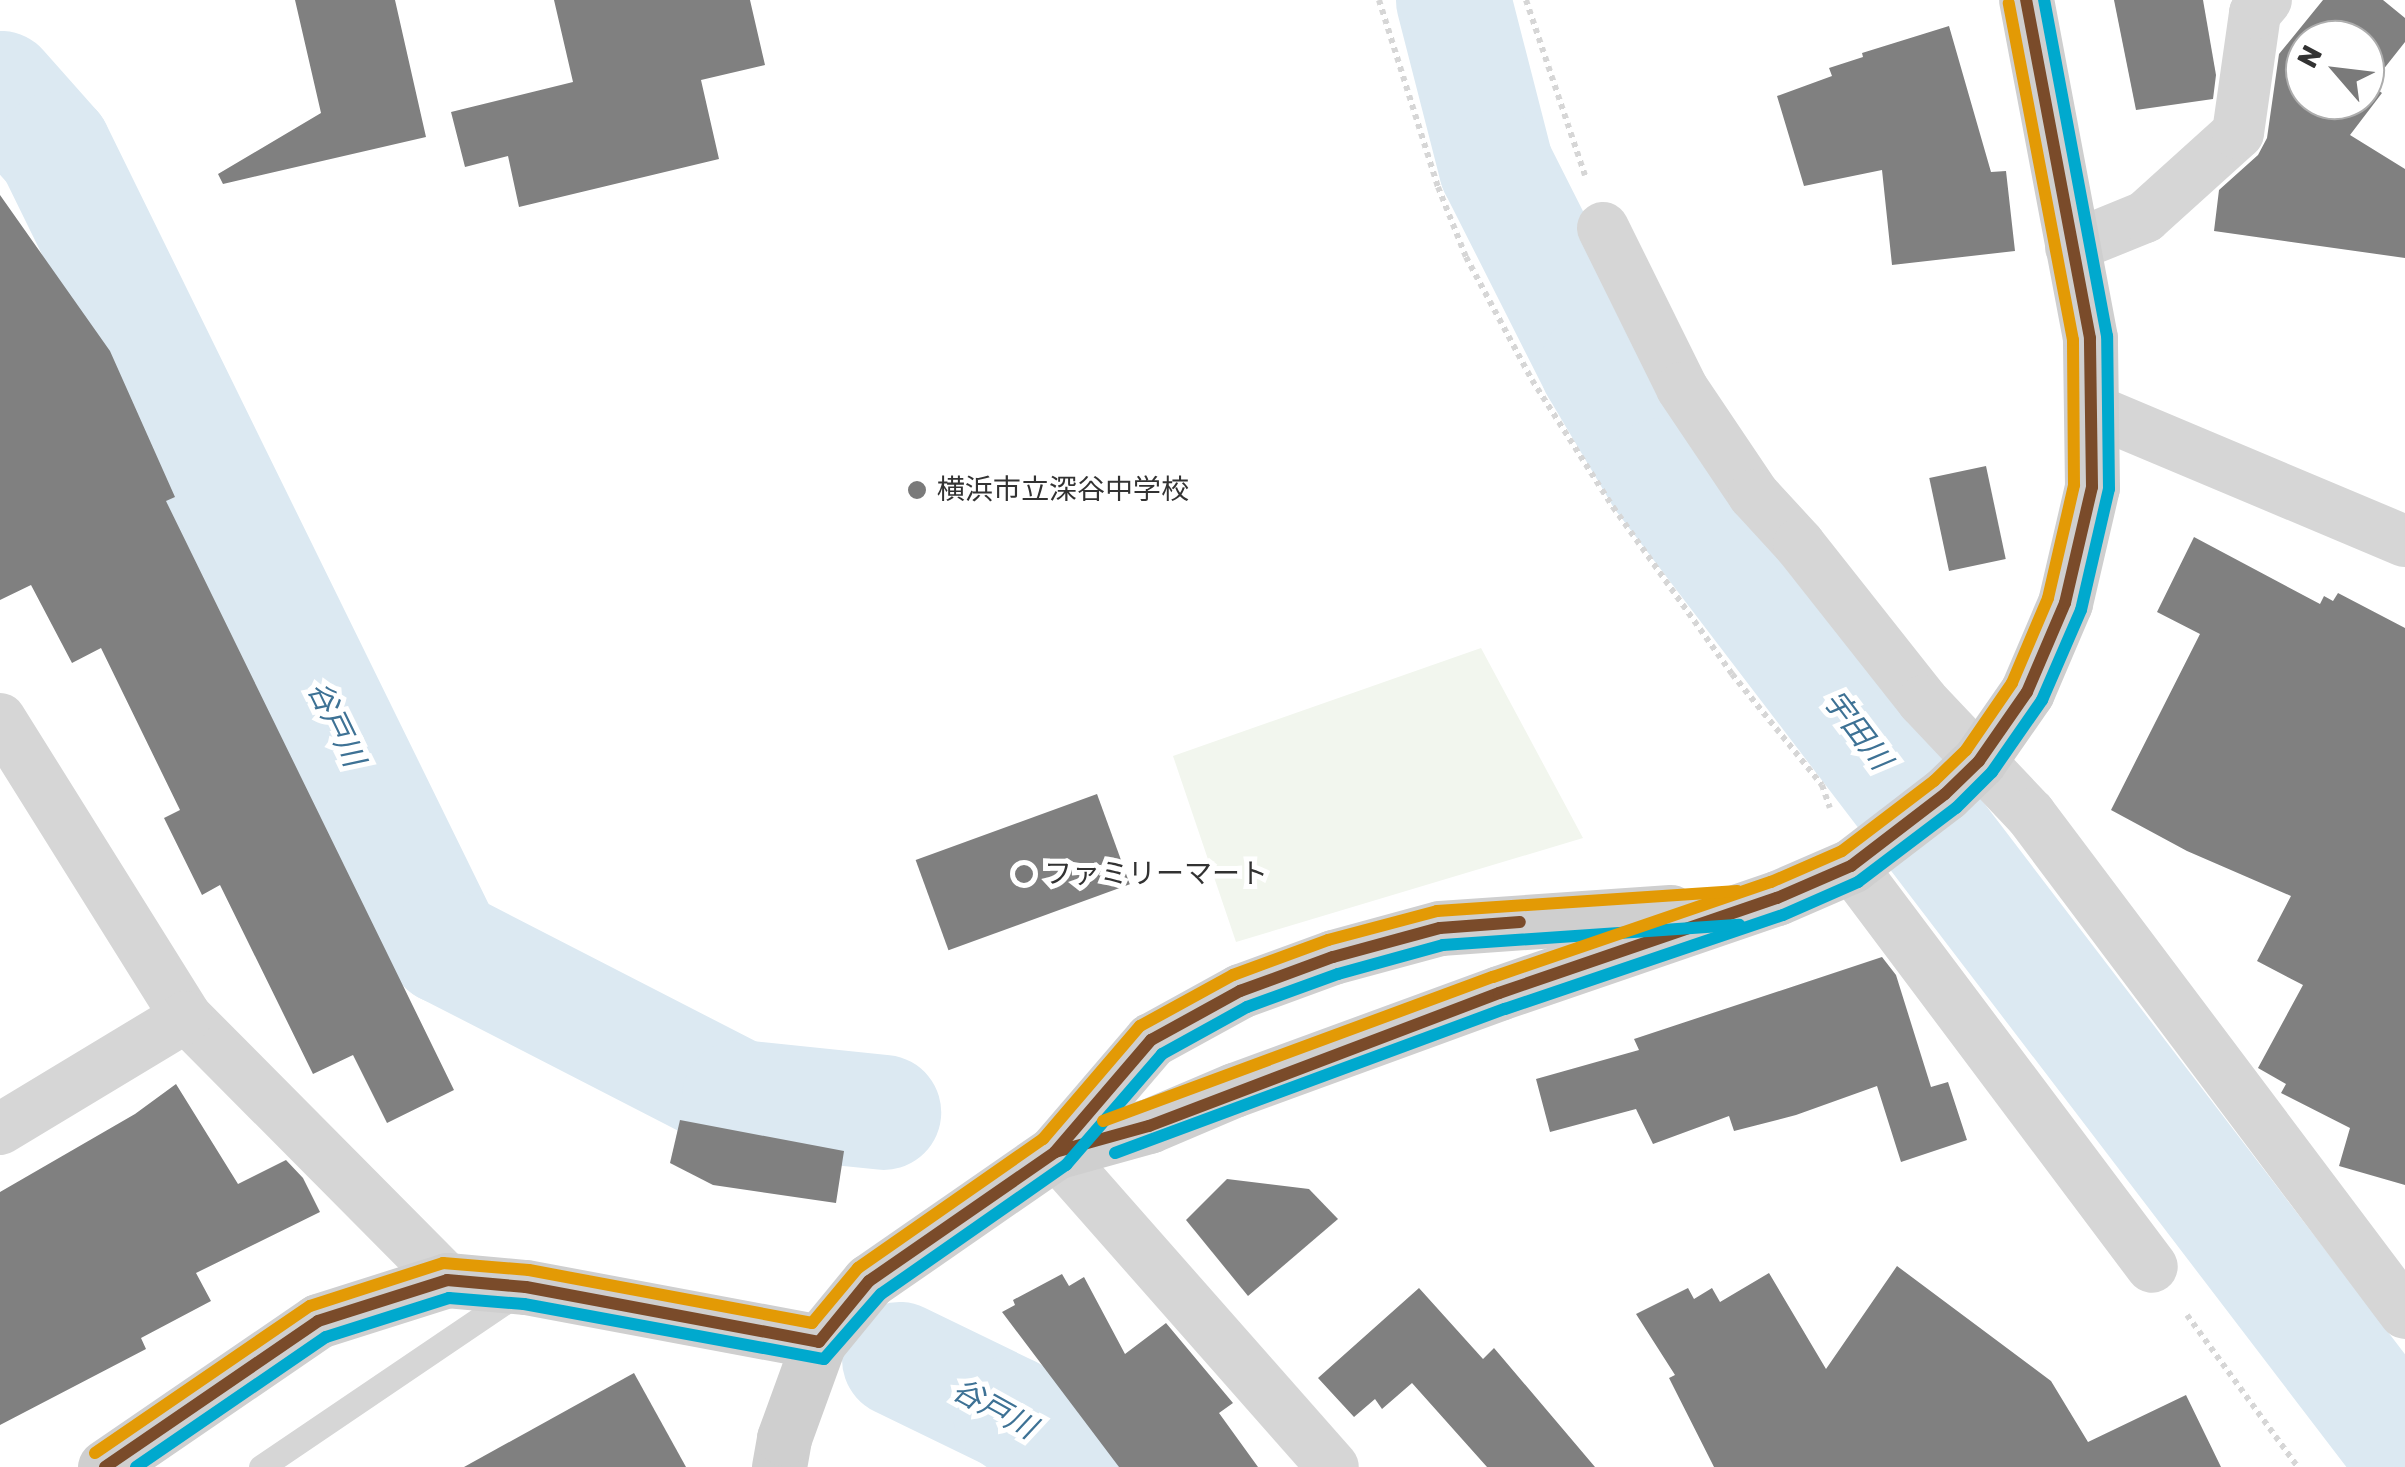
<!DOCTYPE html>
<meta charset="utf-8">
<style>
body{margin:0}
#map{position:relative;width:2405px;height:1467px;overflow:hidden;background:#fff;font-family:Rubik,"Noto Sans JP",sans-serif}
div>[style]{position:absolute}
.green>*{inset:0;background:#f2f6ee}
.river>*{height:115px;margin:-57.5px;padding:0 57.5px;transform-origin:57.5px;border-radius:57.5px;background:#dce9f2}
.building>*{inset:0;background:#808080;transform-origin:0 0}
.path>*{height:6px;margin-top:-3px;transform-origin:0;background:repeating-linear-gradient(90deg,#d6d6d6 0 5px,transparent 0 10px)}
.lane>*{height:25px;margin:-12.5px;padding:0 12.5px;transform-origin:12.5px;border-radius:12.5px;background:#d6d6d6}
.street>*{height:52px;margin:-26px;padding:0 26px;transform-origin:26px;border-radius:26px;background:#d6d6d6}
.secondary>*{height:55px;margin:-27.5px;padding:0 27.5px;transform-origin:27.5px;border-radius:27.5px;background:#cfcfcf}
.bus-1>*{height:12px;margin:-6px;padding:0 6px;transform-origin:6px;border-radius:6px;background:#7a4b2a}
.bus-2>*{height:12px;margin:-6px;padding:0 6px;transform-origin:6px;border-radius:6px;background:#00a9ce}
.bus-3>*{height:12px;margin:-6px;padding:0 6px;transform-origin:6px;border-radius:6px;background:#e39a05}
.dots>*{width:28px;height:28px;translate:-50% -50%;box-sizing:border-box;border:5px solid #fff;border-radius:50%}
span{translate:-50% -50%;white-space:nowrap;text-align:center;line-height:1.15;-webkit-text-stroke:10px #fff;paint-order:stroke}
.poi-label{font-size:28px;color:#323232}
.left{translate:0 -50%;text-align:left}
.water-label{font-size:30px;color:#3e7295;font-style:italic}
.north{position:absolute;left:2285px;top:20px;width:100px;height:100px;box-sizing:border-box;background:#fff;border:2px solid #adadad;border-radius:50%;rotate:298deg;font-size:28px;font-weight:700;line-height:40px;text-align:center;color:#323232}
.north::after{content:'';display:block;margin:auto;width:35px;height:45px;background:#7a7a7a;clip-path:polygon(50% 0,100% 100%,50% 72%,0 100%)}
</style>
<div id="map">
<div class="green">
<div style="clip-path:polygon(1481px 648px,1583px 838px,1236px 942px,1173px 756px)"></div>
</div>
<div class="river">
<div style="left:1453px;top:0;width:172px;rotate:75.6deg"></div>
<div style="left:1496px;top:167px;width:224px;rotate:63.2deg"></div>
<div style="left:1597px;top:367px;width:126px;rotate:59.3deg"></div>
<div style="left:1661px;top:475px;width:1226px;rotate:52.63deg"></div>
<div style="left:0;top:88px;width:81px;rotate:48.5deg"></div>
<div style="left:54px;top:149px;width:888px;rotate:63.87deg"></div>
<div style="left:445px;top:946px;width:331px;rotate:27.2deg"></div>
<div style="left:739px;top:1097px;width:145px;rotate:5.9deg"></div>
<div style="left:899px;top:1359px;width:123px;rotate:25.9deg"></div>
<div style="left:1010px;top:1413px;width:93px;rotate:35.4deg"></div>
</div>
<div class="building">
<div style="clip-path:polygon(295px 0,395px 0,426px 137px,223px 184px,218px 174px,321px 113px)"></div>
<div style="clip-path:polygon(554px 0,750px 0,765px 65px,701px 80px,719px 159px,519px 207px,508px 156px,465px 167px,451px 112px,573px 82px)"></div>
<div style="clip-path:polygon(2114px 0,2203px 0,2216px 75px,2213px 99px,2136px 110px)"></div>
<div style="clip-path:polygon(evenodd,2323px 0,2383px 0,2405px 18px,2405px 42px,2371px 85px,2382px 93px,2350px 135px,2405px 169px,2405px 258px,2214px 231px,2219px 190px,2258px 155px,2267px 138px,2279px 54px,2323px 0,2305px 40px,2365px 40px,2365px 100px,2305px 100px,2305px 40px)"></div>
<div style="clip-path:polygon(1949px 26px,1991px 172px,2006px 171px,2015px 251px,1892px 265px,1882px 170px,1804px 186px,1777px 96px,1832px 76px,1829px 68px,1863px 57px,1862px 53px)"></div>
<div style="clip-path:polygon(0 195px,110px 351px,175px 497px,166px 501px,454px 1090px,387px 1123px,353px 1055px,313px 1074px,220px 885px,202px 895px,164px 818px,180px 810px,101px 648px,72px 663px,31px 585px,0 600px)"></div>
<div style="left:1986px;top:466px;width:95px;height:58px;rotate:78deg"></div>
<div style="clip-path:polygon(2194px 537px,2320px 604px,2324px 596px,2333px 601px,2338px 593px,2405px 628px,2405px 1185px,2339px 1166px,2350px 1128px,2281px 1093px,2286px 1084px,2258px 1068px,2303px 985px,2257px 961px,2291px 896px,2187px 851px,2111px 810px,2200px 634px,2157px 612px)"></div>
<div style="left:1097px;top:794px;width:96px;height:193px;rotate:70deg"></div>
<div style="clip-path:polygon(1882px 957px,1896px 975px,1931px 1087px,1948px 1082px,1967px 1140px,1901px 1162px,1877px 1086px,1796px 1115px,1734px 1131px,1729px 1116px,1653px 1144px,1636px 1109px,1550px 1132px,1536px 1079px,1639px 1050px,1634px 1039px)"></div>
<div style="clip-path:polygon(176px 1084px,238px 1184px,286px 1160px,303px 1178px,320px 1212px,196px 1273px,211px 1301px,141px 1338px,146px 1349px,0 1425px,0 1192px,135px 1114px)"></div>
<div style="clip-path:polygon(680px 1120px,844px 1151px,836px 1203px,713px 1185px,670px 1163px)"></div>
<div style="clip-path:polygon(1227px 1179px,1309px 1189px,1338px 1219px,1248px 1296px,1186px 1220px)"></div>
<div style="clip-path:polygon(1897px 1266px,2051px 1381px,2088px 1442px,2186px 1395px,2221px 1467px,1714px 1467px,1669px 1378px,1675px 1375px,1636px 1314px,1688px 1288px,1694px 1299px,1712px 1288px,1720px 1302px,1769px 1273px,1826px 1369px)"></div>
<div style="clip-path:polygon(1062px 1274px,1069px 1286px,1084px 1277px,1125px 1354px,1166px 1323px,1233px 1403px,1219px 1413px,1258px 1467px,1119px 1467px,1002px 1312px,1015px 1305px,1013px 1300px)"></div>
<div style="clip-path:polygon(1419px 1288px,1483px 1359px,1494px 1348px,1595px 1467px,1487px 1467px,1412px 1383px,1382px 1409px,1375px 1399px,1354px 1417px,1318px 1378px)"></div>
<div style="clip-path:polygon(634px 1373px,686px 1467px,464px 1467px)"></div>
</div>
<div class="path">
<div style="left:1379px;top:0;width:196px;rotate:72.5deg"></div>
<div style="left:1438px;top:187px;width:75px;rotate:68.2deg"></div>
<div style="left:1466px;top:257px;width:140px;rotate:61.8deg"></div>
<div style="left:1532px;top:380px;width:151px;rotate:57.5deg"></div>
<div style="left:1613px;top:507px;width:205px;rotate:54.5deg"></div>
<div style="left:1732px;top:674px;width:143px;rotate:51deg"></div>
<div style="left:1822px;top:785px;width:24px;rotate:71deg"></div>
<div style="left:1526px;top:0;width:185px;rotate:71.4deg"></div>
<div style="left:2187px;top:1315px;width:188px;rotate:53.9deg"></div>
</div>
<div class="lane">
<div style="left:261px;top:1467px;width:310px;rotate:-34.1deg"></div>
</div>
<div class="street">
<div style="left:1603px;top:228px;width:178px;rotate:63.7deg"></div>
<div style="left:1682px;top:388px;width:129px;rotate:56.1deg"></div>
<div style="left:1754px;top:495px;width:67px;rotate:47.4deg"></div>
<div style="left:1799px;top:544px;width:200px;rotate:51.7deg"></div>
<div style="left:1923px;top:701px;width:156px;rotate:46.6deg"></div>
<div style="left:2030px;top:814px;width:624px;rotate:53.08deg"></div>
<div style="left:2071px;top:247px;width:80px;rotate:-22.1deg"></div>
<div style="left:2145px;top:217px;width:125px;rotate:-42.1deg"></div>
<div style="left:2238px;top:133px;width:121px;rotate:-81.9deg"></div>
<div style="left:2255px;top:13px;width:17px;rotate:-50deg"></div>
<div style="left:2093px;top:410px;width:338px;rotate:22.8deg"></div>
<div style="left:0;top:719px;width:351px;rotate:58deg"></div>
<div style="left:186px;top:1017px;width:371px;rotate:45.2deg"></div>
<div style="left:1851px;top:866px;width:501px;rotate:53.11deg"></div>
<div style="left:0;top:1129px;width:217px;rotate:-31.1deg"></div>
<div style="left:1055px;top:1152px;width:420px;rotate:48.6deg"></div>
</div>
<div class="secondary">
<div style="left:1055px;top:1152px;width:98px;rotate:-15.5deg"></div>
<div style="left:1149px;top:1126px;width:92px;rotate:-23deg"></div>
<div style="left:1234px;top:1090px;width:282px;rotate:-20.1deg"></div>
<div style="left:1499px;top:993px;width:294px;rotate:-18.9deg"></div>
<div style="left:1777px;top:898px;width:81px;rotate:-23.4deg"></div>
<div style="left:1851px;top:866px;width:118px;rotate:-37.5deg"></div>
<div style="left:1945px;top:794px;width:47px;rotate:-44.1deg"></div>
<div style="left:1979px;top:761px;width:84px;rotate:-55.2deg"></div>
<div style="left:2027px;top:692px;width:97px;rotate:-66.9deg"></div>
<div style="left:2065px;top:603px;width:119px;rotate:-76.9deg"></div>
<div style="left:2092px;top:487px;width:149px;rotate:-90.8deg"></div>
<div style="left:2090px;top:338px;width:344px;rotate:-100.7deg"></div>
<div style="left:105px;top:1467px;width:258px;rotate:-34.4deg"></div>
<div style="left:318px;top:1321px;width:135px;rotate:-17.6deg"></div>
<div style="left:447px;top:1280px;width:79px;rotate:5.1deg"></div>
<div style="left:526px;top:1287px;width:298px;rotate:10.6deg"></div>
<div style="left:779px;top:1467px;width:29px;rotate:-80deg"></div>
<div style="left:784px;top:1438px;width:102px;rotate:-70deg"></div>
<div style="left:819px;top:1342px;width:79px;rotate:-50.7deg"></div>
<div style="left:869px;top:1281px;width:226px;rotate:-34.7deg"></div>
<div style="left:1055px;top:1152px;width:148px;rotate:-49.4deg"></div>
<div style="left:1151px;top:1040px;width:102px;rotate:-28.8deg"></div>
<div style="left:1240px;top:991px;width:99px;rotate:-20.1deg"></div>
<div style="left:1333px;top:957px;width:111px;rotate:-15.2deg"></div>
<div style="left:1440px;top:928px;width:231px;rotate:-4deg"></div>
</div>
<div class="bus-1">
<div style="left:1055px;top:1152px;width:98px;rotate:-15.5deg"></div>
<div style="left:1149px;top:1126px;width:374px;rotate:-20.8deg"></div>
<div style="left:1499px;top:993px;width:294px;rotate:-18.9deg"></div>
<div style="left:1777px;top:898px;width:81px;rotate:-23.4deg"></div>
<div style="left:1851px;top:866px;width:118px;rotate:-37.5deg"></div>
<div style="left:1945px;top:794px;width:47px;rotate:-44.1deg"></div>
<div style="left:1979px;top:761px;width:84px;rotate:-55.2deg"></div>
<div style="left:2027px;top:692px;width:97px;rotate:-66.9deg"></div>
<div style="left:2065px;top:603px;width:119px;rotate:-76.9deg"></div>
<div style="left:2092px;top:487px;width:149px;rotate:-90.8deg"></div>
<div style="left:2090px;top:338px;width:344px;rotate:-100.7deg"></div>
<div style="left:819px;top:1342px;width:79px;rotate:-50.7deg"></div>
<div style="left:869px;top:1281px;width:226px;rotate:-34.7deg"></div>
<div style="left:1055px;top:1152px;width:148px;rotate:-49.4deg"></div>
<div style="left:1151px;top:1040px;width:102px;rotate:-28.8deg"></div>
<div style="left:1240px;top:991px;width:99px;rotate:-20.1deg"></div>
<div style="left:1333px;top:957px;width:111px;rotate:-15.2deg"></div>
<div style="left:1440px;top:928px;width:80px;rotate:-4.3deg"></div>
<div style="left:105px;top:1467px;width:258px;rotate:-34.4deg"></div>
<div style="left:318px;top:1321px;width:135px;rotate:-17.6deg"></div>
<div style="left:447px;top:1280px;width:79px;rotate:5.1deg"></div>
<div style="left:526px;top:1287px;width:298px;rotate:10.6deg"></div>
</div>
<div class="bus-2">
<div style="left:1115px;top:1153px;width:416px;rotate:-20.3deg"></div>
<div style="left:1505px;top:1009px;width:293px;rotate:-18.7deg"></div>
<div style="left:1783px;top:915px;width:82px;rotate:-23.7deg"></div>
<div style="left:1858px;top:882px;width:123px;rotate:-37.1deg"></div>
<div style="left:1956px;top:808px;width:51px;rotate:-45deg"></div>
<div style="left:1992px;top:772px;width:88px;rotate:-55.2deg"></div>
<div style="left:2042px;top:700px;width:98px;rotate:-66.6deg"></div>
<div style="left:2081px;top:610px;width:124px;rotate:-77deg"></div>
<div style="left:2109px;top:489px;width:153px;rotate:-90.7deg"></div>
<div style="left:2107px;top:336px;width:342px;rotate:-100.6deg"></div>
<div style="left:136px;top:1467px;width:230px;rotate:-34.4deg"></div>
<div style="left:326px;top:1337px;width:129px;rotate:-17.6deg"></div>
<div style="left:449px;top:1298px;width:75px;rotate:4.6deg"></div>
<div style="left:524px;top:1304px;width:305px;rotate:10.4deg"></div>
<div style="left:824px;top:1359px;width:86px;rotate:-48.8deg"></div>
<div style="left:881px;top:1294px;width:226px;rotate:-34.9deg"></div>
<div style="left:1066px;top:1165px;width:147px;rotate:-49.1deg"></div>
<div style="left:1162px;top:1054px;width:97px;rotate:-28.9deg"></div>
<div style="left:1247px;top:1007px;width:97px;rotate:-19.9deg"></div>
<div style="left:1338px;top:974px;width:109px;rotate:-15.4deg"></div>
<div style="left:1443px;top:945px;width:297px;rotate:-3.9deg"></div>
</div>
<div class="bus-3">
<div style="left:1103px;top:1121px;width:416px;rotate:-20.3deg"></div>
<div style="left:1493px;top:977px;width:294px;rotate:-18.9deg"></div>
<div style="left:1771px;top:882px;width:77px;rotate:-23.6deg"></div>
<div style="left:1842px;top:851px;width:116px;rotate:-37.3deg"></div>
<div style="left:1934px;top:781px;width:45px;rotate:-44.1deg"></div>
<div style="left:1966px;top:750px;width:81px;rotate:-55.5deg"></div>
<div style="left:2012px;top:683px;width:92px;rotate:-67deg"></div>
<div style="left:2048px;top:598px;width:116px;rotate:-77deg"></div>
<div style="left:2074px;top:485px;width:145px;rotate:-90.4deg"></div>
<div style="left:2073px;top:340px;width:343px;rotate:-100.8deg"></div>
<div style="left:95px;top:1453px;width:260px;rotate:-34.4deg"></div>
<div style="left:310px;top:1306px;width:140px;rotate:-17.9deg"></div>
<div style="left:443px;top:1263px;width:86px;rotate:4.7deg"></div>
<div style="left:529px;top:1270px;width:288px;rotate:10.6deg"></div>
<div style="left:812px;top:1323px;width:72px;rotate:-50.1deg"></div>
<div style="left:858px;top:1268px;width:226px;rotate:-34.9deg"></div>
<div style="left:1043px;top:1139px;width:149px;rotate:-49.4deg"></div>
<div style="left:1140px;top:1026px;width:106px;rotate:-28.7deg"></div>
<div style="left:1233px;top:975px;width:101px;rotate:-20.2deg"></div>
<div style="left:1328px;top:940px;width:113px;rotate:-14.9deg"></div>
<div style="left:1437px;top:911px;width:301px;rotate:-3.8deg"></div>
</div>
<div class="dots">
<div style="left:917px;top:490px;background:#7a7a7a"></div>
<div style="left:1024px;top:874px;background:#7a7a7a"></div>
</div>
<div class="poi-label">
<span class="left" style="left:937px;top:490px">横浜市立深谷中学校</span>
<span class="left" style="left:1044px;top:874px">ファミリーマート</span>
</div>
<div class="water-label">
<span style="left:336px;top:724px;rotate:64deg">谷戸川</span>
<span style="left:1857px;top:730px;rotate:53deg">宇田川</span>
<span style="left:994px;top:1409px;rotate:29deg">谷戸川</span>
</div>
<div class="north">N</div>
</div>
